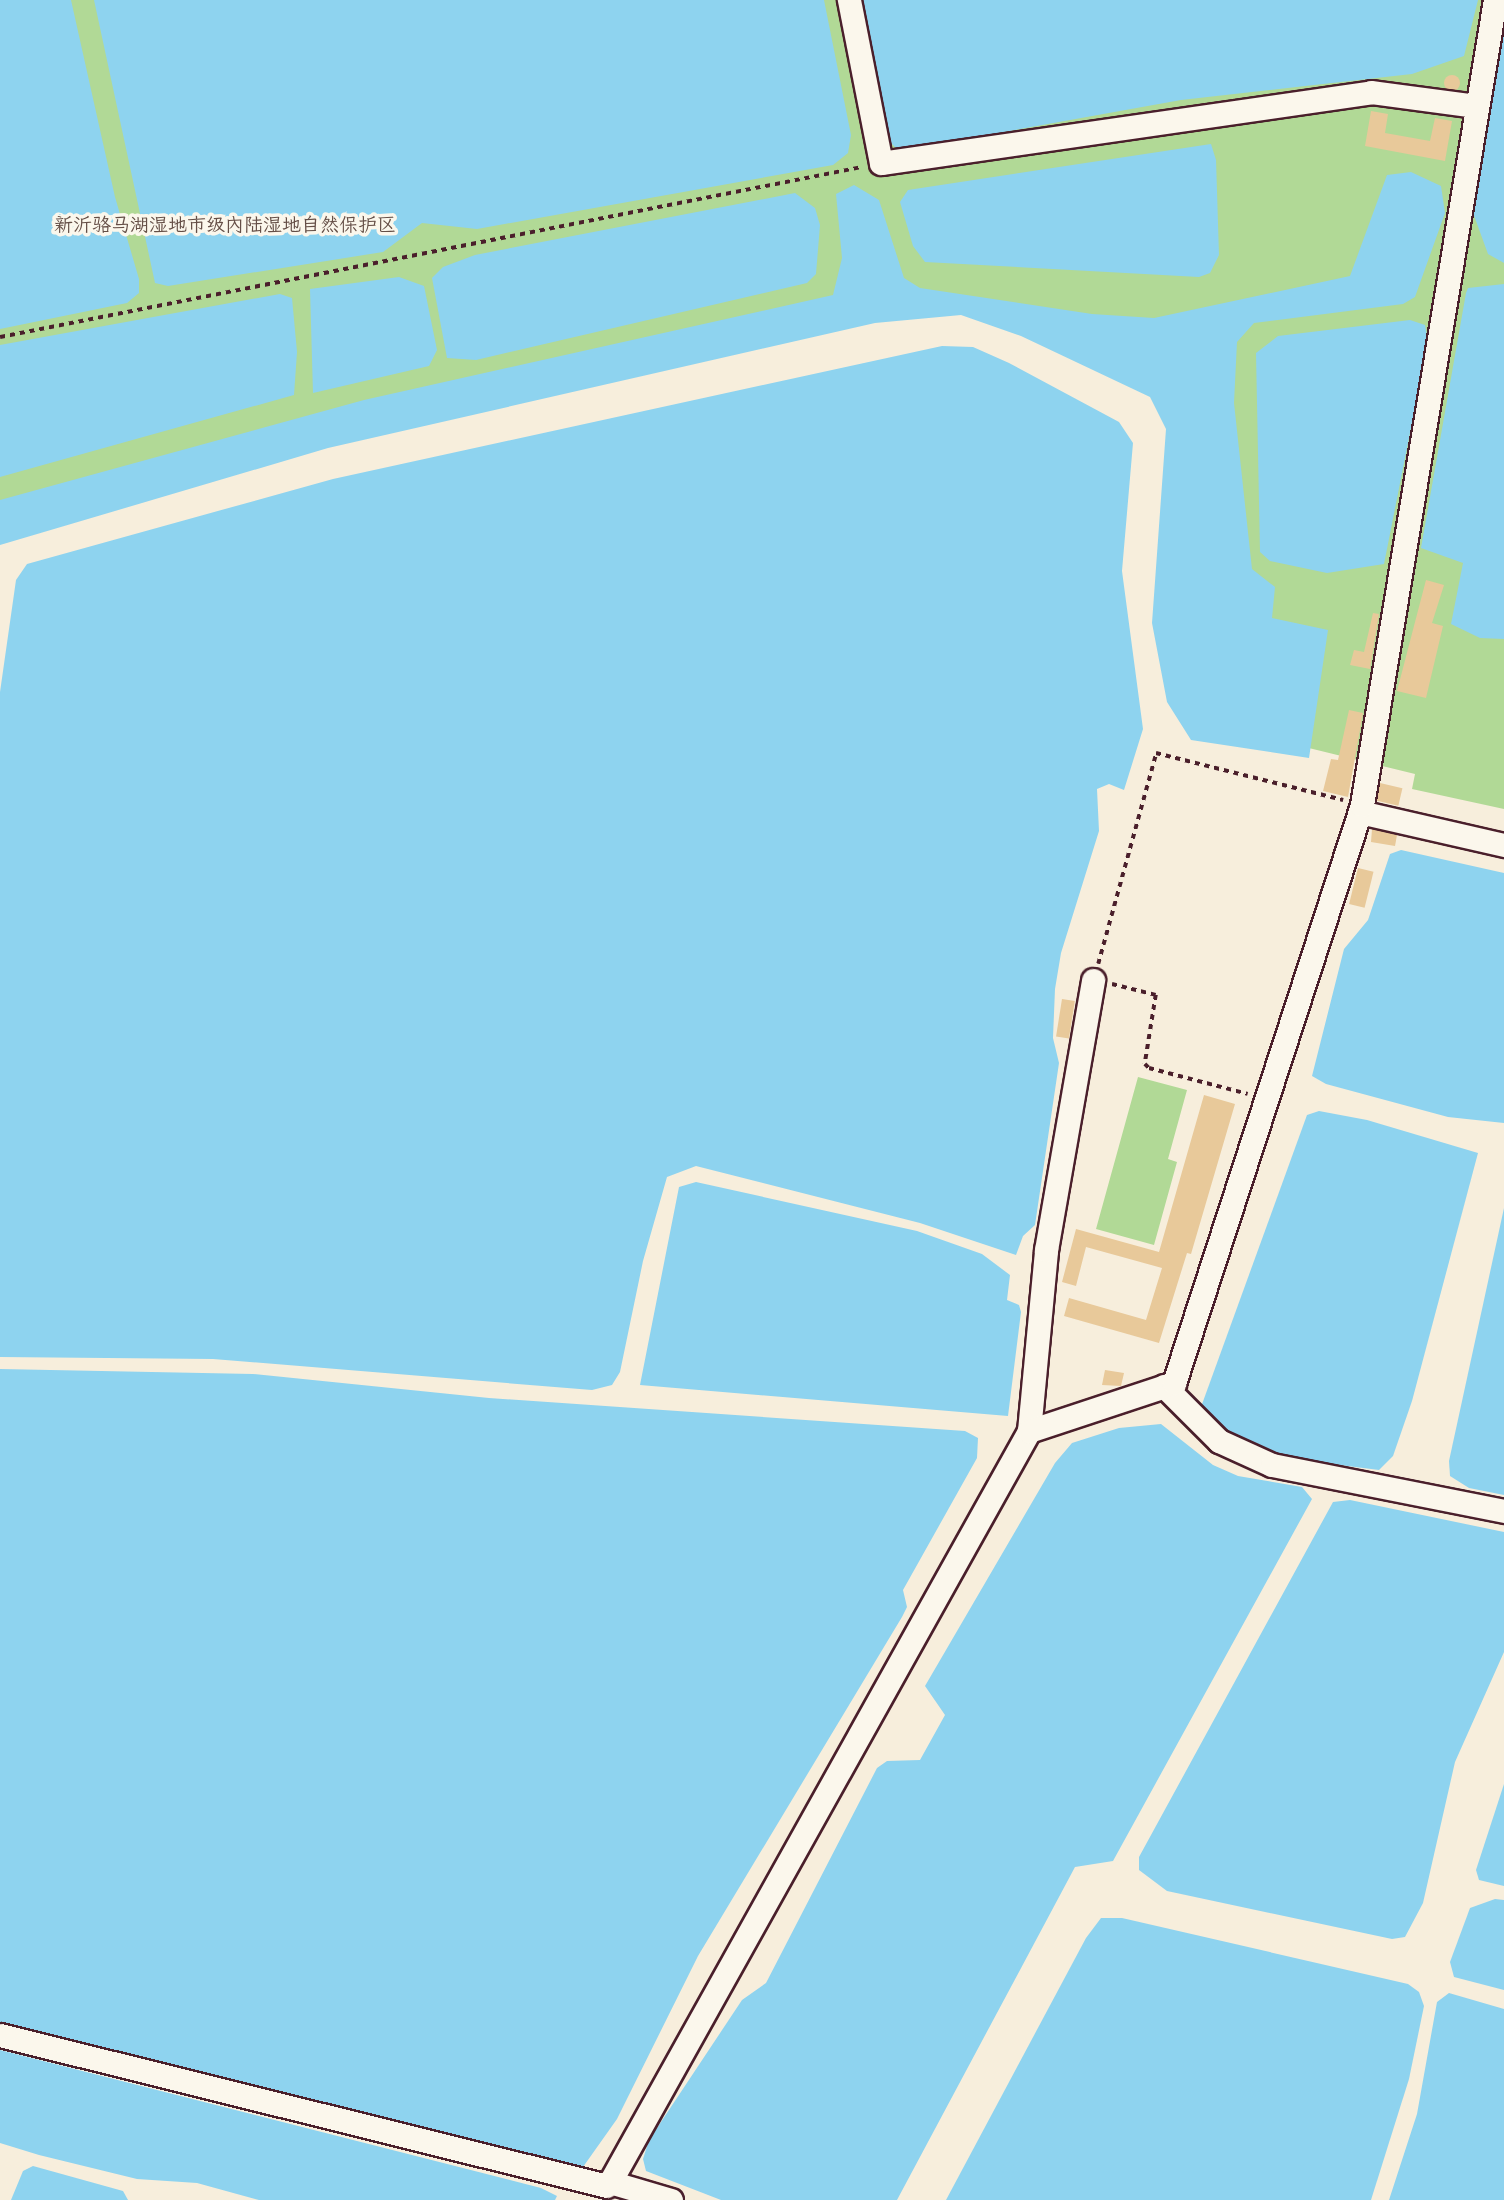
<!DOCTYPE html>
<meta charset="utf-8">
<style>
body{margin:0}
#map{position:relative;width:1504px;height:2200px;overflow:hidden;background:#f7eedc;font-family:"Balsamiq Sans","LXGW WenKai TC",sans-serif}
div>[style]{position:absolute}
.green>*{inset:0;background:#b1d996}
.water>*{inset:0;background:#8ed3ef}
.building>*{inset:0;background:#e8c99a;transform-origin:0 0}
.round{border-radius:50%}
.path>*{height:3.5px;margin-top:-1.75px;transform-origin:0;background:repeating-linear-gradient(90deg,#4a1f2b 0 5px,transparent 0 10px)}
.roads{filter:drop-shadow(2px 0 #4a1f2b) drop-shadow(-2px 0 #4a1f2b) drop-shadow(0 2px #4a1f2b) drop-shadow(0 -2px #4a1f2b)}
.minor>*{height:23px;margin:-11.5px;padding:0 11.5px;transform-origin:11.5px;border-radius:11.5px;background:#fbf7ec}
span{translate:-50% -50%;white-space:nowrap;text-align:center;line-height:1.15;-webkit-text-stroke:7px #fbf7ec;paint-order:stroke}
.park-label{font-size:19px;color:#644e46}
</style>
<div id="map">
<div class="green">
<div style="clip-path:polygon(0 0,1504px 0,1504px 809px,1412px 789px,1415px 774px,1223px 727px,1161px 346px,872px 295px,0 528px)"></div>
<div style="clip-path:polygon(1138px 1077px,1187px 1090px,1168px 1159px,1177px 1162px,1154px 1245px,1096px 1229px)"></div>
</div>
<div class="water">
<div style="clip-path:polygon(0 0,71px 0,115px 197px,139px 279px,139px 293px,127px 303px,0 329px)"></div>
<div style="clip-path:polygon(94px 0,824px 0,851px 135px,848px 153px,833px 165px,477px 229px,422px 223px,383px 252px,168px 286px,155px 283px)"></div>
<div style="clip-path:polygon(858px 0,1478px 0,1464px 56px,1412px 74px,1181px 100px,899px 151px,886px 138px)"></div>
<div style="clip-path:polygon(1504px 20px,1504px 263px,1488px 254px,1472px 210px)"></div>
<div style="clip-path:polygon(1211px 144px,1216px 160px,1219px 255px,1210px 273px,1199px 277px,925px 262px,913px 246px,900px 202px,908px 190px)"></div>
<div style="clip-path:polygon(1411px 172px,1441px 186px,1445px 213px,1415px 297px,1403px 304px,1254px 323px,1237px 342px,1234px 403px,1252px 569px,1275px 587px,1272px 618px,1328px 630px,1309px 758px,1191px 740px,1167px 702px,1152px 623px,1166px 429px,1150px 397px,1021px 336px,961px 315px,875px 323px,328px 448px,0 545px,0 500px,364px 400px,833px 295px,842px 258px,836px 194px,854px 185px,879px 200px,904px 278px,920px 288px,1092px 314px,1154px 318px,1350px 276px,1387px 175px)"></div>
<div style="clip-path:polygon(795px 193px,815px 208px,820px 225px,816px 274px,807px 283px,476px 360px,447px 358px,432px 278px,443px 267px,475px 255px)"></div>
<div style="clip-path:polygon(399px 277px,424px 286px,437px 350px,429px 366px,313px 393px,310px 289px)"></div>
<div style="clip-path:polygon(1504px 284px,1504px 639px,1480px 638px,1451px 624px,1463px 563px,1421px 548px,1466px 293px,1468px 288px)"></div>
<div style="clip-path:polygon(280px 294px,292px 298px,297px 352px,294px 395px,0 477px,0 345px)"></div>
<div style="clip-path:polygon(1410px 320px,1425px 325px,1428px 342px,1384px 564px,1327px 573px,1270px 561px,1260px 552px,1256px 353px,1278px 336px)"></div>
<div style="clip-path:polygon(942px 346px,973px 347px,1009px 363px,1119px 422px,1133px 443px,1122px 571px,1143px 729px,1124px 790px,1109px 784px,1097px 789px,1099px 831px,1061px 953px,1055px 989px,1053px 1038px,1059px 1063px,1035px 1225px,1023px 1236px,1016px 1255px,920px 1223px,696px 1166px,667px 1177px,643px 1261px,620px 1372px,612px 1385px,592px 1390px,213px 1359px,0 1357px,0 692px,16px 580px,27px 564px,333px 479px)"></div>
<div style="clip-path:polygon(1401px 850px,1504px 873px,1504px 1123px,1448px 1117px,1326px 1084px,1312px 1076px,1344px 949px,1368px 920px,1390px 854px)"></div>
<div style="clip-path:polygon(1319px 1111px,1367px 1120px,1478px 1153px,1412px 1401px,1393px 1456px,1379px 1470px,1300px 1460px,1261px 1448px,1217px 1427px,1201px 1407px,1307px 1115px)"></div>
<div style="clip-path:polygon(696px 1182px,917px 1231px,982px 1254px,1010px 1275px,1007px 1300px,1019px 1305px,1021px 1312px,1008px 1416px,640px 1385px,679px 1187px)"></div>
<div style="clip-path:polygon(1504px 1208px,1504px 1495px,1469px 1488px,1450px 1476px,1449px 1461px)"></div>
<div style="clip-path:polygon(0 1369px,253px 1374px,489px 1398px,965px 1431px,978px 1438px,977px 1458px,903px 1590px,907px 1607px,902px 1617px,698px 1956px,617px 2119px,583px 2167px,567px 2169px,0 2025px)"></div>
<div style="clip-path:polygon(1161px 1424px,1213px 1465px,1238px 1476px,1302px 1487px,1312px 1499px,1113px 1861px,1075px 1867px,897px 2200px,721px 2200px,646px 2171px,643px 2159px,649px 2140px,742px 2000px,766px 1983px,877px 1768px,887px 1761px,920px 1760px,945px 1715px,925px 1686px,1055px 1463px,1072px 1443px,1119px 1428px)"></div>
<div style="clip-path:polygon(1350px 1500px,1504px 1532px,1504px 1652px,1455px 1762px,1423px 1903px,1405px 1937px,1392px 1939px,1167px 1891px,1139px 1870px,1139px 1857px,1333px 1502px)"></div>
<div style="clip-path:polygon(1504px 1784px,1504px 1886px,1479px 1880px,1476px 1870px)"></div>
<div style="clip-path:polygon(1495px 1899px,1504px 1900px,1504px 1990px,1454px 1977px,1450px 1962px,1470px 1908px)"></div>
<div style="clip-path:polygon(1101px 1918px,1122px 1918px,1408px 1984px,1419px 1992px,1424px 2006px,1409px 2079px,1371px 2200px,946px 2200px,1086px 1938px)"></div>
<div style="clip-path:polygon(1449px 1993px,1504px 2009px,1504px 2200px,1389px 2200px,1417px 2114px,1437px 2002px)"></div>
<div style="clip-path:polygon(0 2050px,541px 2188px,557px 2196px,555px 2200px,259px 2200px,197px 2183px,137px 2179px,39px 2155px,0 2143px)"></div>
<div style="clip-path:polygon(33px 2166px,123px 2191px,128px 2200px,11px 2200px,23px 2171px)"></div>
</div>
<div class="building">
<div class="round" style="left:1444px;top:75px;width:16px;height:16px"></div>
<div style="clip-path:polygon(1371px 111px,1388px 114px,1385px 133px,1430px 141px,1435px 118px,1452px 121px,1445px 161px,1365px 146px)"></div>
<div style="clip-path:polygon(1426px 580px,1444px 585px,1432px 623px,1443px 626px,1426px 698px,1397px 691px)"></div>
<div style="clip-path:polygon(1373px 613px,1379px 614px,1370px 669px,1350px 665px,1354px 650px,1364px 652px)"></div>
<div style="clip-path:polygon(1349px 710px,1363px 713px,1348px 797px,1323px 791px,1331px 759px,1338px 760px)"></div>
<div style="left:1380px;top:783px;width:23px;height:18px;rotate:13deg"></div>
<div style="clip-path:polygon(1372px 829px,1397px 835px,1395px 846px,1371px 842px)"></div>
<div style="left:1358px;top:868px;width:16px;height:37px;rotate:14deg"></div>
<div style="left:1062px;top:999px;width:13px;height:38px;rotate:9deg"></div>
<div style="clip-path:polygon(1204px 1095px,1235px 1104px,1191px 1254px,1187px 1253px,1159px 1343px,1064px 1316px,1069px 1298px,1146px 1320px,1162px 1268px,1086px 1247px,1076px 1286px,1062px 1282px,1076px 1229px,1159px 1252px)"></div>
<div style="clip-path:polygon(1105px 1370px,1124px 1373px,1121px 1386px,1102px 1385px)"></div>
</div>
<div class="path">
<div style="left:0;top:337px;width:879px;rotate:-11.16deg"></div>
<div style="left:1098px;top:964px;width:219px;rotate:-74.6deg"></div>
<div style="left:1156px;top:753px;width:193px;rotate:14.1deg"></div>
<div style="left:1112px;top:984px;width:45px;rotate:14deg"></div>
<div style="left:1156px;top:995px;width:70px;rotate:99.1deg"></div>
<div style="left:1145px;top:1064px;width:6px;rotate:45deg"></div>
<div style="left:1149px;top:1068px;width:102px;rotate:14.7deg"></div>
</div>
<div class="roads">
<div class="minor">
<div style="left:849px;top:0;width:166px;rotate:78.9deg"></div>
<div style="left:881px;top:163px;width:495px;rotate:-8.2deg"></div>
<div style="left:1371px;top:92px;width:106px;rotate:7.6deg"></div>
<div style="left:1360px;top:812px;width:148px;rotate:12.9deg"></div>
<div style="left:1164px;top:1386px;width:78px;rotate:45deg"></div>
<div style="left:1219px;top:1441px;width:58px;rotate:24.4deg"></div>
<div style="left:1272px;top:1465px;width:237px;rotate:11.2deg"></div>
<div style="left:1029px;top:1431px;width:182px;rotate:-84.6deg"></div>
<div style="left:1046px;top:1250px;width:274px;rotate:-80.1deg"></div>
<div style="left:0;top:2035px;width:625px;rotate:13.97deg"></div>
<div style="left:671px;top:2200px;width:64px;rotate:-163.6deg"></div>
<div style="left:610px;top:2182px;width:860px;rotate:-60.84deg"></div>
<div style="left:1029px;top:1431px;width:153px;rotate:-18.3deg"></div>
<div style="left:1174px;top:1383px;width:608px;rotate:-71.98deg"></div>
<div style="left:1362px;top:805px;width:816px;rotate:-80.62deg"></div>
</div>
</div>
<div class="park-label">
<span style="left:225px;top:226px">新沂骆马湖湿地市级内陆湿地自然保护区</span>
</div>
</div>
